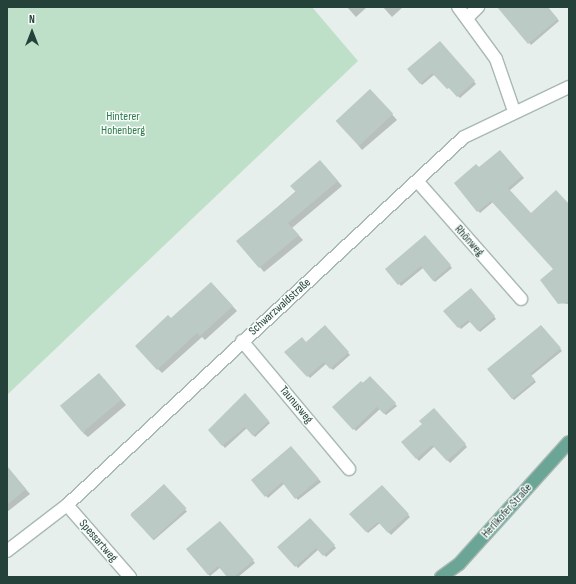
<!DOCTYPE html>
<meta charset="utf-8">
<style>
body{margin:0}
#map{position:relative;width:576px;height:584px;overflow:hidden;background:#e6efeb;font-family:"Sofia Sans Condensed",sans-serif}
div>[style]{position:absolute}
.green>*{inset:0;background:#bfe0c8}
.shadow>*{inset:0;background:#0003;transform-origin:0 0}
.building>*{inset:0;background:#bbcac4;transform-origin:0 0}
.roads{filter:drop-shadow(1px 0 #a8b8b2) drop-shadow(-1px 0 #a8b8b2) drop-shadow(0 1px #a8b8b2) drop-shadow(0 -1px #a8b8b2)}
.minor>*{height:12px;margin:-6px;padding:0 6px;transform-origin:6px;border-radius:6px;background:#fff}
.major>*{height:12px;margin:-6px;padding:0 6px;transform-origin:6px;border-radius:6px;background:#6aa596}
span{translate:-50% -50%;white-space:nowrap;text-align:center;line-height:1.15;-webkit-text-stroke:3px #f7fbf9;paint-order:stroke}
.park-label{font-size:12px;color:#2d7a4b}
.street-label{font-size:12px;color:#24423a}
.frame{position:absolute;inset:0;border:8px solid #24423a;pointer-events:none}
.north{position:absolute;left:12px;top:12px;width:40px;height:40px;-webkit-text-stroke:3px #f7fbf9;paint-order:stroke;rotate:0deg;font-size:11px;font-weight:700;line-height:16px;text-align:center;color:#24423a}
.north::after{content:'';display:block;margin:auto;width:14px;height:18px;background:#24423a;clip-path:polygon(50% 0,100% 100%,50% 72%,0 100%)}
</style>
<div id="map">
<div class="green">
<div style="clip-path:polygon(7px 7px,312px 7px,358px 61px,7px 395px)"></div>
</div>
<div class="shadow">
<div style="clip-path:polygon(347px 7px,367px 7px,356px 17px)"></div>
<div style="clip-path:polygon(383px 7px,403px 7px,392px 17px)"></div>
<div style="clip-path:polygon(504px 7px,547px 7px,559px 21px,531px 45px,501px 10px)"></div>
<div style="clip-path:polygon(440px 42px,476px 84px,460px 98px,435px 74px,422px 85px,409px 69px)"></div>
<div style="clip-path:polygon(375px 95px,397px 120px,362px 150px,358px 145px)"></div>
<div style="clip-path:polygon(502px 153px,524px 178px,509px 191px,531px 215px,569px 205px,569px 304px,559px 303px,554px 269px,493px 202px,480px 213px,455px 184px)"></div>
<div style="clip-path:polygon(325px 166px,342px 186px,292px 228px,303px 240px,264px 272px,238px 241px)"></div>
<div style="clip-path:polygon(427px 238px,452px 268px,435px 282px,423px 268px,401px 286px,386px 269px)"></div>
<div style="clip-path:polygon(215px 287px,237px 311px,205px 340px,202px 337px,162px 373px,158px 369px,171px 319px)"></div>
<div style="clip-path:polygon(473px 291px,496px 319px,480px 332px,471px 321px,461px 329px,459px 327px)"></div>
<div style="clip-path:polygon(325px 326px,350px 355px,333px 370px,326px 364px,310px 378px,286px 352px,306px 343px)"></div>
<div style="clip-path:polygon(543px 328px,562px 351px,531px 376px,536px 382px,514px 400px,512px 398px)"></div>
<div style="clip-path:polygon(370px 377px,397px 406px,386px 415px,380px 409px,356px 431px,333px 407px)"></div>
<div style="clip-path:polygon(104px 379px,126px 405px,88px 437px,83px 433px)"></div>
<div style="clip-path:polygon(245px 395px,270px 423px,255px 437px,247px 428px,225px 448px,209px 430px)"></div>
<div style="clip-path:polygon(434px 409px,467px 447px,450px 463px,435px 446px,419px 461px,402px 442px,423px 424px)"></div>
<div style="clip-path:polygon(293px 449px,321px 482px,298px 500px,284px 484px,268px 498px,252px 480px)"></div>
<div style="clip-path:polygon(7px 467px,30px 494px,7px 512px)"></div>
<div style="left:164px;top:485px;width:35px;height:44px;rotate:49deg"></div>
<div style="clip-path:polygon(382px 486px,410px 517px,391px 535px,380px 523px,368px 533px,351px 514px)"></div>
<div style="clip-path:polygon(310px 519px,336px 548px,326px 557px,319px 549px,298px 568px,279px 547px)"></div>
<div style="clip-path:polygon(222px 524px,255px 563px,238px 577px,229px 577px,221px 567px,210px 576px,208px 574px)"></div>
</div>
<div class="building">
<div style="clip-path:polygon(497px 7px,548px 7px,558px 19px,528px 44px)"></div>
<div style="clip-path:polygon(440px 41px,475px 81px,457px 97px,449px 88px,447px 89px,432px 73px,420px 84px,407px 69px)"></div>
<div style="left:370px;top:89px;width:34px;height:47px;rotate:47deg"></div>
<div style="clip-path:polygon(500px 150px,522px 176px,508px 188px,531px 213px,556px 190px,569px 204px,569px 302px,558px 304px,540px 280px,553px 269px,491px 201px,477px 212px,454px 183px,476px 164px,479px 167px)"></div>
<div style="clip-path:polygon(320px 160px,338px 181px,288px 223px,299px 235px,259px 268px,236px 241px,296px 192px,290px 186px)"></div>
<div style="clip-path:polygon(425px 235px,451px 265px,433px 281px,421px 266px,398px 285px,385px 269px)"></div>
<div style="clip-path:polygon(211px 282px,233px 306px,200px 336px,197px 333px,157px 370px,135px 346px,168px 315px,171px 318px)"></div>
<div style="clip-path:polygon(471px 288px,495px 316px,478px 331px,468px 320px,458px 328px,443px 311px)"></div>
<div style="clip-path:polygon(325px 325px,349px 352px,330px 369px,324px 362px,307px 377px,284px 352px,302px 337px,306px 342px)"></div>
<div style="clip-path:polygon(541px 325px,561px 348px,530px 374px,535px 380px,512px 399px,487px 369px)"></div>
<div style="left:99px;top:373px;width:35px;height:51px;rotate:50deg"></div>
<div style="clip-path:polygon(370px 376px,396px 403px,384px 414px,377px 407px,353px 430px,332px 407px,361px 381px,363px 383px)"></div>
<div style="clip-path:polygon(245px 393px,269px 421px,253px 436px,245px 427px,222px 446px,208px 430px)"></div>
<div style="clip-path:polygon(434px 408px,466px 444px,447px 461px,432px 445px,416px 459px,401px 442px,422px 424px,419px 421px)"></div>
<div style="clip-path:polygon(291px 446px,319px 479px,295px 499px,282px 482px,265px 497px,251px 480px)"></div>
<div style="clip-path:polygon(7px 466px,26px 489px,7px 505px)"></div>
<div style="left:164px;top:484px;width:33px;height:46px;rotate:47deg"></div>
<div style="clip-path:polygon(382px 485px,409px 514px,388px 533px,378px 522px,366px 532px,349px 514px)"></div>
<div style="clip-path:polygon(310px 518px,335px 545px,323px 556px,316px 548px,295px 567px,277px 547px)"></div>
<div style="clip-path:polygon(220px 521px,254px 560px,234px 577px,227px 577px,218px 566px,208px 575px,186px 549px)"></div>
</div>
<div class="roads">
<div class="minor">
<div style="left:458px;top:7px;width:64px;rotate:53.8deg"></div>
<div style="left:496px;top:59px;width:55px;rotate:70.9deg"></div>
<div style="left:467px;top:18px;width:16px;rotate:-45deg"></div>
<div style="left:418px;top:182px;width:156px;rotate:48.6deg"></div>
<div style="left:242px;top:341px;width:167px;rotate:50.1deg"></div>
<div style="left:67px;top:505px;width:96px;rotate:48.8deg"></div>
<div style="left:7px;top:551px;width:76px;rotate:-37.5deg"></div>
<div style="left:67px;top:505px;width:541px;rotate:-42.83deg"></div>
<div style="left:464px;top:137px;width:116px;rotate:-25.5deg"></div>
</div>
<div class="major">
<div style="left:441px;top:577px;width:22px;rotate:-36deg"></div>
<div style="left:459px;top:564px;width:164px;rotate:-48deg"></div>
</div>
</div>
<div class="park-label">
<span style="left:123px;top:124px">Hinterer<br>Hohenberg</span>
</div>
<div class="street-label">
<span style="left:469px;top:241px;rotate:48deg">Rhönweg</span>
<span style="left:280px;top:307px;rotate:-42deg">Schwarzwaldstraße</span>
<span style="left:296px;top:405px;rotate:50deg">Taunusweg</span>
<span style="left:507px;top:511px;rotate:-48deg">Herlikofer Straße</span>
<span style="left:98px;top:541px;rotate:49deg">Spessartweg</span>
</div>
<div class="frame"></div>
<div class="north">N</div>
</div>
